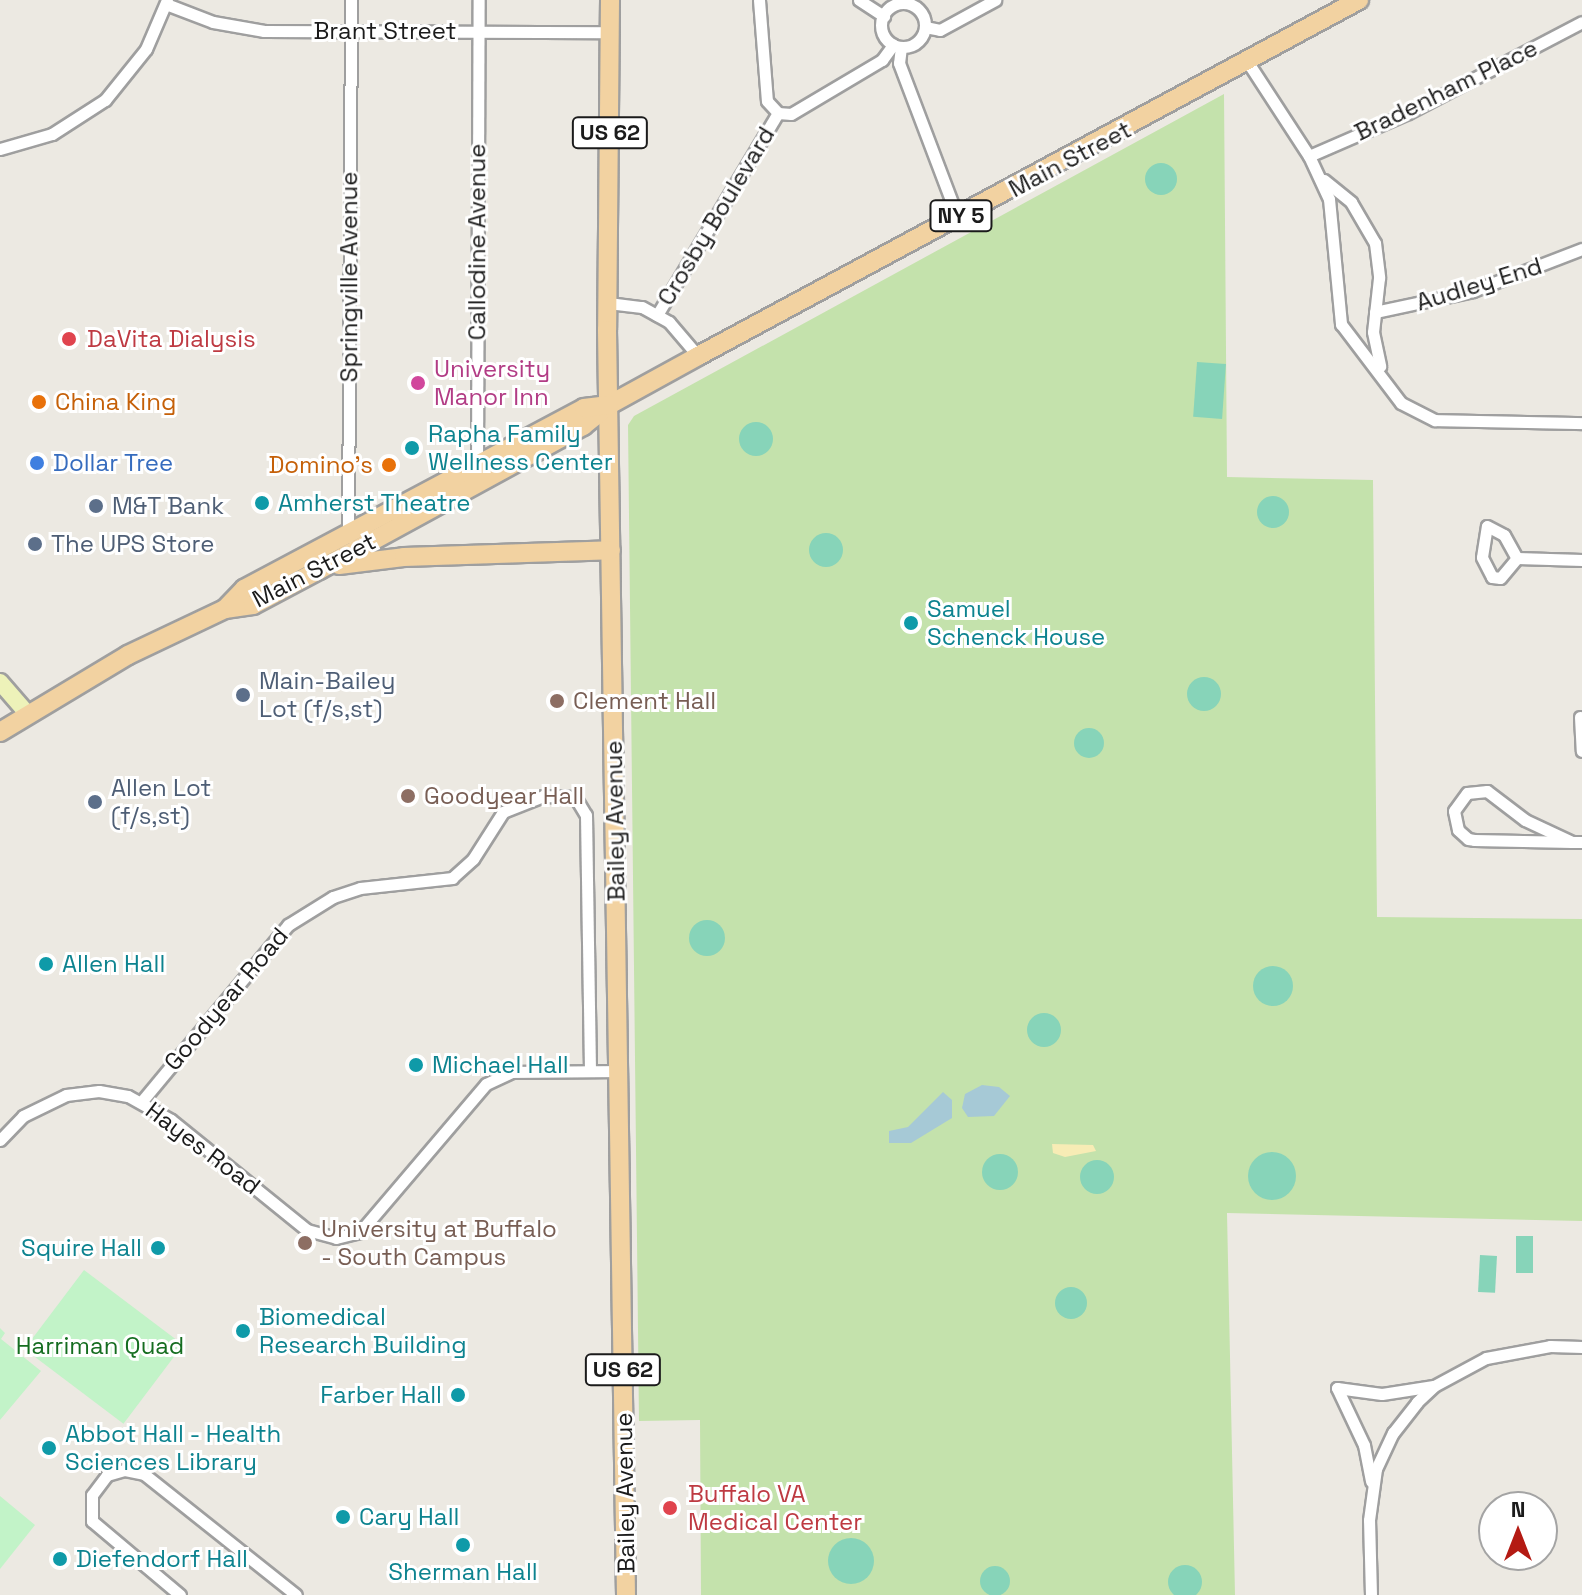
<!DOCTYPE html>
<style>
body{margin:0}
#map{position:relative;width:1582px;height:1595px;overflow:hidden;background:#ece9e2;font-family:"Space Grotesk",sans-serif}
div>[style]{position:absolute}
.grass>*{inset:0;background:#c4e2ac}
.sand>*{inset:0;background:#f7ecb5}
.park>*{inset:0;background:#c2f3c8;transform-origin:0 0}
.pitch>*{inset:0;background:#87d4b9;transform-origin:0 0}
.round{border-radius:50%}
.water>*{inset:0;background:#a6c9d6}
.roads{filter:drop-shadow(2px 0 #9f9f9f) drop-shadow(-2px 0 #9f9f9f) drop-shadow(0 2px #9f9f9f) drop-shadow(0 -2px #9f9f9f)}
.street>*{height:11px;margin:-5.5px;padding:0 5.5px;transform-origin:5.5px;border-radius:5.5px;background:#fff}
.street>.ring{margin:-5.5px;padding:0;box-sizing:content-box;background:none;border:11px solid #fff;border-radius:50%}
.secondary>*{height:16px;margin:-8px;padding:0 8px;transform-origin:8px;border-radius:8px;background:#edf2b9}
.primary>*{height:18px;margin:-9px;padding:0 9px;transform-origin:9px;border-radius:9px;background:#f2d2a1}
.dots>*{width:22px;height:22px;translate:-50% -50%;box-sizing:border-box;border:4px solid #fff;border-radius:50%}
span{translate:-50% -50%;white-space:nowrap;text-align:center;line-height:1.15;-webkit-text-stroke:6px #fff;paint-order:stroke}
.shield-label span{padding:2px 6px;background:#fff;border:2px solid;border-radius:6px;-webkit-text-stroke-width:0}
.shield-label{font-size:22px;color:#1b1b1b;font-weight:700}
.street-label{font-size:24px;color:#1b1b1b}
.health-label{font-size:24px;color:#be3a42}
.left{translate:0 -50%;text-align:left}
.hotel-label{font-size:24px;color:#b23c85}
.food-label{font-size:24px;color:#c56008}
.right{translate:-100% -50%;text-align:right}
.culture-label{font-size:24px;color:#0d838f}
.shop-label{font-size:24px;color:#366cbe}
.service-label{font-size:24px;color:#4e5e75}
.education-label{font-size:24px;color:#785e54}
.park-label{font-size:24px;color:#156d20}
.north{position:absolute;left:1478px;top:1491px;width:80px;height:80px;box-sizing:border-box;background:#fff;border:2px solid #a4a4a4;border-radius:50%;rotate:0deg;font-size:22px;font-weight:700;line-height:32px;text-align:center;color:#1b1b1b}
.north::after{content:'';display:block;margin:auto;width:28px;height:36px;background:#b41a13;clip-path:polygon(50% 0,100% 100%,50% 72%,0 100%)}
</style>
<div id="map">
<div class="grass">
<div style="clip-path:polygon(1224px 94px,1227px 477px,1373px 480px,1377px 917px,1582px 919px,1582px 1221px,1227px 1213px,1235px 1595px,701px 1595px,700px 1420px,639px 1421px,628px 425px,634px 416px)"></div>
</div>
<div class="sand">
<div style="clip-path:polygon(1052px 1144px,1093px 1145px,1096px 1151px,1065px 1157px,1053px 1153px)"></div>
</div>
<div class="park">
<div style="left:84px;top:1270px;width:124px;height:99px;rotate:37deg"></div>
<div style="clip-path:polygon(0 1328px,5px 1333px,1px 1339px,41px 1371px,0 1420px)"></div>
<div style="clip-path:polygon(0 1496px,35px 1525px,0 1569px)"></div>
</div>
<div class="pitch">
<div class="round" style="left:1145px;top:163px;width:32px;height:32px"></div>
<div style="left:1197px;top:362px;width:29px;height:55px;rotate:4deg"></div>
<div class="round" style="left:739px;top:422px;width:34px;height:34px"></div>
<div class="round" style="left:1257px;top:496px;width:32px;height:32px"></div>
<div class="round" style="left:809px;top:533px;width:34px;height:34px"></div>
<div class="round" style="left:1187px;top:677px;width:34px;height:34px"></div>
<div class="round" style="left:1074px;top:728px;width:30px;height:30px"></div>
<div class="round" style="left:689px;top:920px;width:36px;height:36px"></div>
<div class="round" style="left:1253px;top:966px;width:40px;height:40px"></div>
<div class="round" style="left:1027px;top:1013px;width:34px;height:34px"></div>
<div class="round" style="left:1248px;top:1152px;width:48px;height:48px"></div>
<div class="round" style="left:982px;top:1154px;width:36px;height:36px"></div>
<div class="round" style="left:1080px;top:1160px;width:34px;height:34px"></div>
<div style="left:1516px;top:1236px;width:17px;height:37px"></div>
<div style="left:1480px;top:1255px;width:17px;height:37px;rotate:3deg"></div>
<div class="round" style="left:1055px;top:1287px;width:32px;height:32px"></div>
<div class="round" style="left:828px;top:1538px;width:46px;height:46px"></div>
<div class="round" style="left:1168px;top:1565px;width:34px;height:34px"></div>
<div class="round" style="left:980px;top:1566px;width:30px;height:30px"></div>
</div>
<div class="water">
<div style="clip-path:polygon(982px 1085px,999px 1087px,1010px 1096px,994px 1116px,968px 1117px,962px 1108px,965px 1094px)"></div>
<div style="clip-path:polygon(943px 1092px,952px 1100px,952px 1118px,911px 1143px,889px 1143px,889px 1131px,908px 1127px)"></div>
</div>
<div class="roads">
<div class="street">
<div style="left:759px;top:0;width:101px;rotate:85.5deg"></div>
<div style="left:767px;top:101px;width:16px;rotate:47deg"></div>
<div style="left:859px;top:0;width:30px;rotate:33deg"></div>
<div class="ring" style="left:881px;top:3px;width:33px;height:33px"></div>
<div style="left:166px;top:4px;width:50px;rotate:21deg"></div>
<div style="left:213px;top:22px;width:52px;rotate:10deg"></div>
<div style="left:264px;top:31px;width:346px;rotate:0.2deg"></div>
<div style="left:925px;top:27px;width:15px;rotate:11deg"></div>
<div style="left:940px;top:30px;width:63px;rotate:-28.6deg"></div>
<div style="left:901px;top:47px;width:16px;rotate:97deg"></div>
<div style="left:899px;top:63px;width:166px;rotate:69.2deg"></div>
<div style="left:1247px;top:61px;width:113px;rotate:56.9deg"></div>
<div style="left:1309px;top:156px;width:47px;rotate:65.1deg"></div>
<div style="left:1329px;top:199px;width:126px;rotate:84.5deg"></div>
<div style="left:1341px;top:324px;width:99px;rotate:52.8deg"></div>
<div style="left:1401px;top:403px;width:38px;rotate:27deg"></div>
<div style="left:1435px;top:420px;width:147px;rotate:1.2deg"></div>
<div style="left:778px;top:113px;width:13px;rotate:4deg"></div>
<div style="left:791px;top:114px;width:106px;rotate:-30.7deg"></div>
<div style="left:882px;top:60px;width:19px;rotate:-54deg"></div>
<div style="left:0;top:149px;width:54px;rotate:-16.1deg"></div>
<div style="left:52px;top:134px;width:63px;rotate:-32.7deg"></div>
<div style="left:105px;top:100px;width:65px;rotate:-51.2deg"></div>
<div style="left:146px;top:49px;width:53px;rotate:-66.8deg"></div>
<div style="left:1309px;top:156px;width:108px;rotate:-23.5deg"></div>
<div style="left:1408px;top:113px;width:196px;rotate:-27.6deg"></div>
<div style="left:1324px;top:180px;width:35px;rotate:39deg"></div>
<div style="left:1351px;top:202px;width:48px;rotate:59.7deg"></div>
<div style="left:1375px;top:243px;width:35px;rotate:83deg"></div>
<div style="left:1379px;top:278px;width:54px;rotate:96.3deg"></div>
<div style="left:1373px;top:332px;width:35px;rotate:78deg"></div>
<div style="left:608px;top:303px;width:34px;rotate:7deg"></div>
<div style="left:642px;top:307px;width:31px;rotate:29deg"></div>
<div style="left:669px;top:322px;width:45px;rotate:49.5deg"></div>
<div style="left:1375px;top:312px;width:100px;rotate:-12.1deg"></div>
<div style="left:1473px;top:291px;width:117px;rotate:-21.1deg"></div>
<div style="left:657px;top:315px;width:235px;rotate:-59.1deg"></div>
<div style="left:477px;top:466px;width:466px;rotate:-89.8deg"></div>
<div style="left:1487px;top:526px;width:19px;rotate:28deg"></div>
<div style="left:1504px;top:535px;width:26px;rotate:61deg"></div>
<div style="left:1517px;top:558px;width:26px;rotate:130deg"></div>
<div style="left:1500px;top:578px;width:8px;rotate:-173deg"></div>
<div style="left:1492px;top:577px;width:22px;rotate:-117deg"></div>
<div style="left:1482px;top:557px;width:31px;rotate:-81deg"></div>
<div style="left:348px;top:537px;width:537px;rotate:-89.68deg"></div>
<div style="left:1517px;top:558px;width:65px;rotate:1.8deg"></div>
<div style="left:1580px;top:717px;width:34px;rotate:87deg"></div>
<div style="left:1572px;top:842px;width:52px;rotate:-154.9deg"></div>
<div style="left:1525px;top:820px;width:48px;rotate:-142.7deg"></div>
<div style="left:1487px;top:791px;width:20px;rotate:174deg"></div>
<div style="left:1467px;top:793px;width:22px;rotate:126deg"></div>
<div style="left:1454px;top:811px;width:19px;rotate:78deg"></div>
<div style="left:1458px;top:830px;width:13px;rotate:42deg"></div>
<div style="left:1468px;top:839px;width:6px;rotate:9deg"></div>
<div style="left:1474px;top:840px;width:98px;rotate:1.2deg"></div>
<div style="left:1572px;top:842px;width:10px"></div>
<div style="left:142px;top:1101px;width:229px;rotate:-50.3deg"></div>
<div style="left:288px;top:925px;width:53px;rotate:-31.9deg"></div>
<div style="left:333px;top:897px;width:28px;rotate:-18deg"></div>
<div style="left:360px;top:888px;width:93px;rotate:-6.2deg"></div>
<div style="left:452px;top:878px;width:28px;rotate:-42deg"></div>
<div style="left:473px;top:859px;width:56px;rotate:-57.4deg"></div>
<div style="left:503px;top:812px;width:43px;rotate:-21.8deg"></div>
<div style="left:543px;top:796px;width:32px;rotate:2deg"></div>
<div style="left:575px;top:797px;width:21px;rotate:59deg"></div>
<div style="left:586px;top:815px;width:256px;rotate:89.1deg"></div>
<div style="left:0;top:1140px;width:33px;rotate:-46deg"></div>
<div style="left:23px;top:1116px;width:48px;rotate:-26deg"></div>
<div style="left:66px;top:1095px;width:33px;rotate:-7deg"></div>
<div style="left:99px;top:1091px;width:29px;rotate:10deg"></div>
<div style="left:128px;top:1096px;width:49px;rotate:29.2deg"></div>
<div style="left:171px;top:1120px;width:175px;rotate:39deg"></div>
<div style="left:307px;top:1230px;width:30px;rotate:15deg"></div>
<div style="left:336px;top:1238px;width:25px;rotate:-14deg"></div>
<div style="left:360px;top:1232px;width:194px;rotate:-49.6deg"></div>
<div style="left:486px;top:1084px;width:29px;rotate:-25deg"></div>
<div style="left:512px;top:1072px;width:107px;rotate:-0.5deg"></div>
<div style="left:1337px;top:1388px;width:63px;rotate:64.7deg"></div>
<div style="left:1364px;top:1445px;width:37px;rotate:79deg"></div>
<div style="left:1337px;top:1388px;width:45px;rotate:7.6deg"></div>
<div style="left:1382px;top:1394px;width:52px;rotate:-8.9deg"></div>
<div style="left:180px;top:1595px;width:115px;rotate:-139.9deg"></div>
<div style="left:92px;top:1521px;width:26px;rotate:-90deg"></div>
<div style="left:92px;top:1495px;width:25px;rotate:-53deg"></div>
<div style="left:107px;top:1475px;width:19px;rotate:-16deg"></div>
<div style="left:125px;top:1470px;width:19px;rotate:12deg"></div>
<div style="left:144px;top:1474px;width:194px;rotate:38.5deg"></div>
<div style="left:1371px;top:1595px;width:75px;rotate:-91.5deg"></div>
<div style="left:1369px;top:1520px;width:51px;rotate:-82.2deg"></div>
<div style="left:1376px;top:1469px;width:40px;rotate:-65deg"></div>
<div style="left:1393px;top:1433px;width:39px;rotate:-52deg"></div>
<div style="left:1417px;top:1402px;width:23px;rotate:-43deg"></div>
<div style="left:1434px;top:1386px;width:59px;rotate:-28.3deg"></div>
<div style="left:1486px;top:1358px;width:65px;rotate:-10.6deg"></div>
<div style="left:1550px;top:1346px;width:32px;rotate:2deg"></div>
</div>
<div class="secondary">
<div style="left:0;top:682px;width:40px;rotate:49deg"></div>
</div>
<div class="primary">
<div style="left:610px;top:0;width:330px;rotate:90.5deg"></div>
<div style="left:607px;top:330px;width:1265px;rotate:89.14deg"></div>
<div style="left:339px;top:565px;width:65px;rotate:-7deg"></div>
<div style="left:404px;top:557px;width:207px;rotate:-1.9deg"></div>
<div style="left:225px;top:609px;width:28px;rotate:-8deg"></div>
<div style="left:253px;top:605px;width:75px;rotate:-27.9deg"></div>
<div style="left:319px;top:570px;width:301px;rotate:-28.6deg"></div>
<div style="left:583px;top:426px;width:33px;rotate:-39deg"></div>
<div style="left:609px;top:405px;width:102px;rotate:-28.8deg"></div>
<div style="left:698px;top:356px;width:751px;rotate:-28.31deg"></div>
<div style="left:0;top:732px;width:149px;rotate:-31deg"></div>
<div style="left:128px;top:655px;width:107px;rotate:-25.4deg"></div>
<div style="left:225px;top:609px;width:28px;rotate:-46deg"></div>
<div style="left:244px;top:589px;width:385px;rotate:-28deg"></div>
<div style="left:584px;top:408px;width:25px;rotate:-7deg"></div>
</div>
</div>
<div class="dots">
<div style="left:69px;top:339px;background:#e0444e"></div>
<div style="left:418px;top:383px;background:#d1479c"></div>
<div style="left:39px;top:402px;background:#e8710a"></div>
<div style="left:412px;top:448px;background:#0f9aa8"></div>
<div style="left:37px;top:463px;background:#3f7fe0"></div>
<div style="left:389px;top:465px;background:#e8710a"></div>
<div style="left:262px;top:503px;background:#0f9aa8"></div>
<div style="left:96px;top:506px;background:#5c6f8a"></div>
<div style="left:35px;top:544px;background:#5c6f8a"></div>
<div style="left:911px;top:623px;background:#0f9aa8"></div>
<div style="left:243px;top:695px;background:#5c6f8a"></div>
<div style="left:557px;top:701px;background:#8d6e63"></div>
<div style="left:408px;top:796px;background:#8d6e63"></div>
<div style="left:95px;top:802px;background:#5c6f8a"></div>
<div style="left:46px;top:964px;background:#0f9aa8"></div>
<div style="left:416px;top:1065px;background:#0f9aa8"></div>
<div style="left:305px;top:1243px;background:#8d6e63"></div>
<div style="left:158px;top:1248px;background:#0f9aa8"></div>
<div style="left:243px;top:1331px;background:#0f9aa8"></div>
<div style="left:458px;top:1395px;background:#0f9aa8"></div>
<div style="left:49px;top:1448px;background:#0f9aa8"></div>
<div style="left:670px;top:1508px;background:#e0444e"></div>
<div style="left:343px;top:1517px;background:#0f9aa8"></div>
<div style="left:463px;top:1545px;background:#0f9aa8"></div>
<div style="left:60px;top:1559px;background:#0f9aa8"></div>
</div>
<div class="shield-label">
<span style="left:610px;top:133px">US 62</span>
<span style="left:961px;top:216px">NY 5</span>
<span style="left:623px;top:1370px">US 62</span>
</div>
<div class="street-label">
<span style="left:385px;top:31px">Brant Street</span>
<span style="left:1446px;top:90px;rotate:-26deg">Bradenham Place</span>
<span style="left:1070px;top:159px;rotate:-28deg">Main Street</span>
<span style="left:716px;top:216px;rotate:-59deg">Crosby Boulevard</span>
<span style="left:477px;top:242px;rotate:-90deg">Callodine Avenue</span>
<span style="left:349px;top:277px;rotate:-90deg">Springville Avenue</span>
<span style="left:1479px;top:284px;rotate:-17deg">Audley End</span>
<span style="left:314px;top:570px;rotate:-27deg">Main Street</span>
<span style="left:615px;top:821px;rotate:-91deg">Bailey Avenue</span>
<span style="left:226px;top:999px;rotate:-50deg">Goodyear Road</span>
<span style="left:203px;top:1148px;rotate:37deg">Hayes Road</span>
<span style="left:625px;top:1493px;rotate:-91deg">Bailey Avenue</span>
</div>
<div class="health-label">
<span class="left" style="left:87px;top:339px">DaVita Dialysis</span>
<span class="left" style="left:688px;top:1508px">Buffalo VA<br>Medical Center</span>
</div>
<div class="hotel-label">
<span class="left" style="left:434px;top:383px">University<br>Manor Inn</span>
</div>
<div class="food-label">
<span class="left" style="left:55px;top:402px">China King</span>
<span class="right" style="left:373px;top:465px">Domino's</span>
</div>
<div class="culture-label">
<span class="left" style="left:428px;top:448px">Rapha Family<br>Wellness Center</span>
<span class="left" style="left:278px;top:503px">Amherst Theatre</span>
<span class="left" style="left:927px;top:623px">Samuel<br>Schenck House</span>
<span class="left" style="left:62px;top:964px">Allen Hall</span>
<span class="left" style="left:432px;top:1065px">Michael Hall</span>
<span class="right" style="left:142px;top:1248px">Squire Hall</span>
<span class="left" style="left:259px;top:1331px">Biomedical<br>Research Building</span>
<span class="right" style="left:442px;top:1395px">Farber Hall</span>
<span class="left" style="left:65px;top:1448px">Abbot Hall - Health<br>Sciences Library</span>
<span class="left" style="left:359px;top:1517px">Cary Hall</span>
<span class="left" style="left:76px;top:1559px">Diefendorf Hall</span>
<span style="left:463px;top:1572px">Sherman Hall</span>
</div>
<div class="shop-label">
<span class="left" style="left:53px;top:463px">Dollar Tree</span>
</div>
<div class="service-label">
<span class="left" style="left:112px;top:506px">M&amp;T Bank</span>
<span class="left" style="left:51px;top:544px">The UPS Store</span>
<span class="left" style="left:259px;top:695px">Main-Bailey<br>Lot (f/s,st)</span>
<span class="left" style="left:111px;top:802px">Allen Lot<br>(f/s,st)</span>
</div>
<div class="education-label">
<span class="left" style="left:573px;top:701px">Clement Hall</span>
<span class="left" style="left:424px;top:796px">Goodyear Hall</span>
<span class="left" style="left:321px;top:1243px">University at Buffalo<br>- South Campus</span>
</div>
<div class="park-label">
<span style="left:100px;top:1346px">Harriman Quad</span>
</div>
<div class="north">N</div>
</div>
